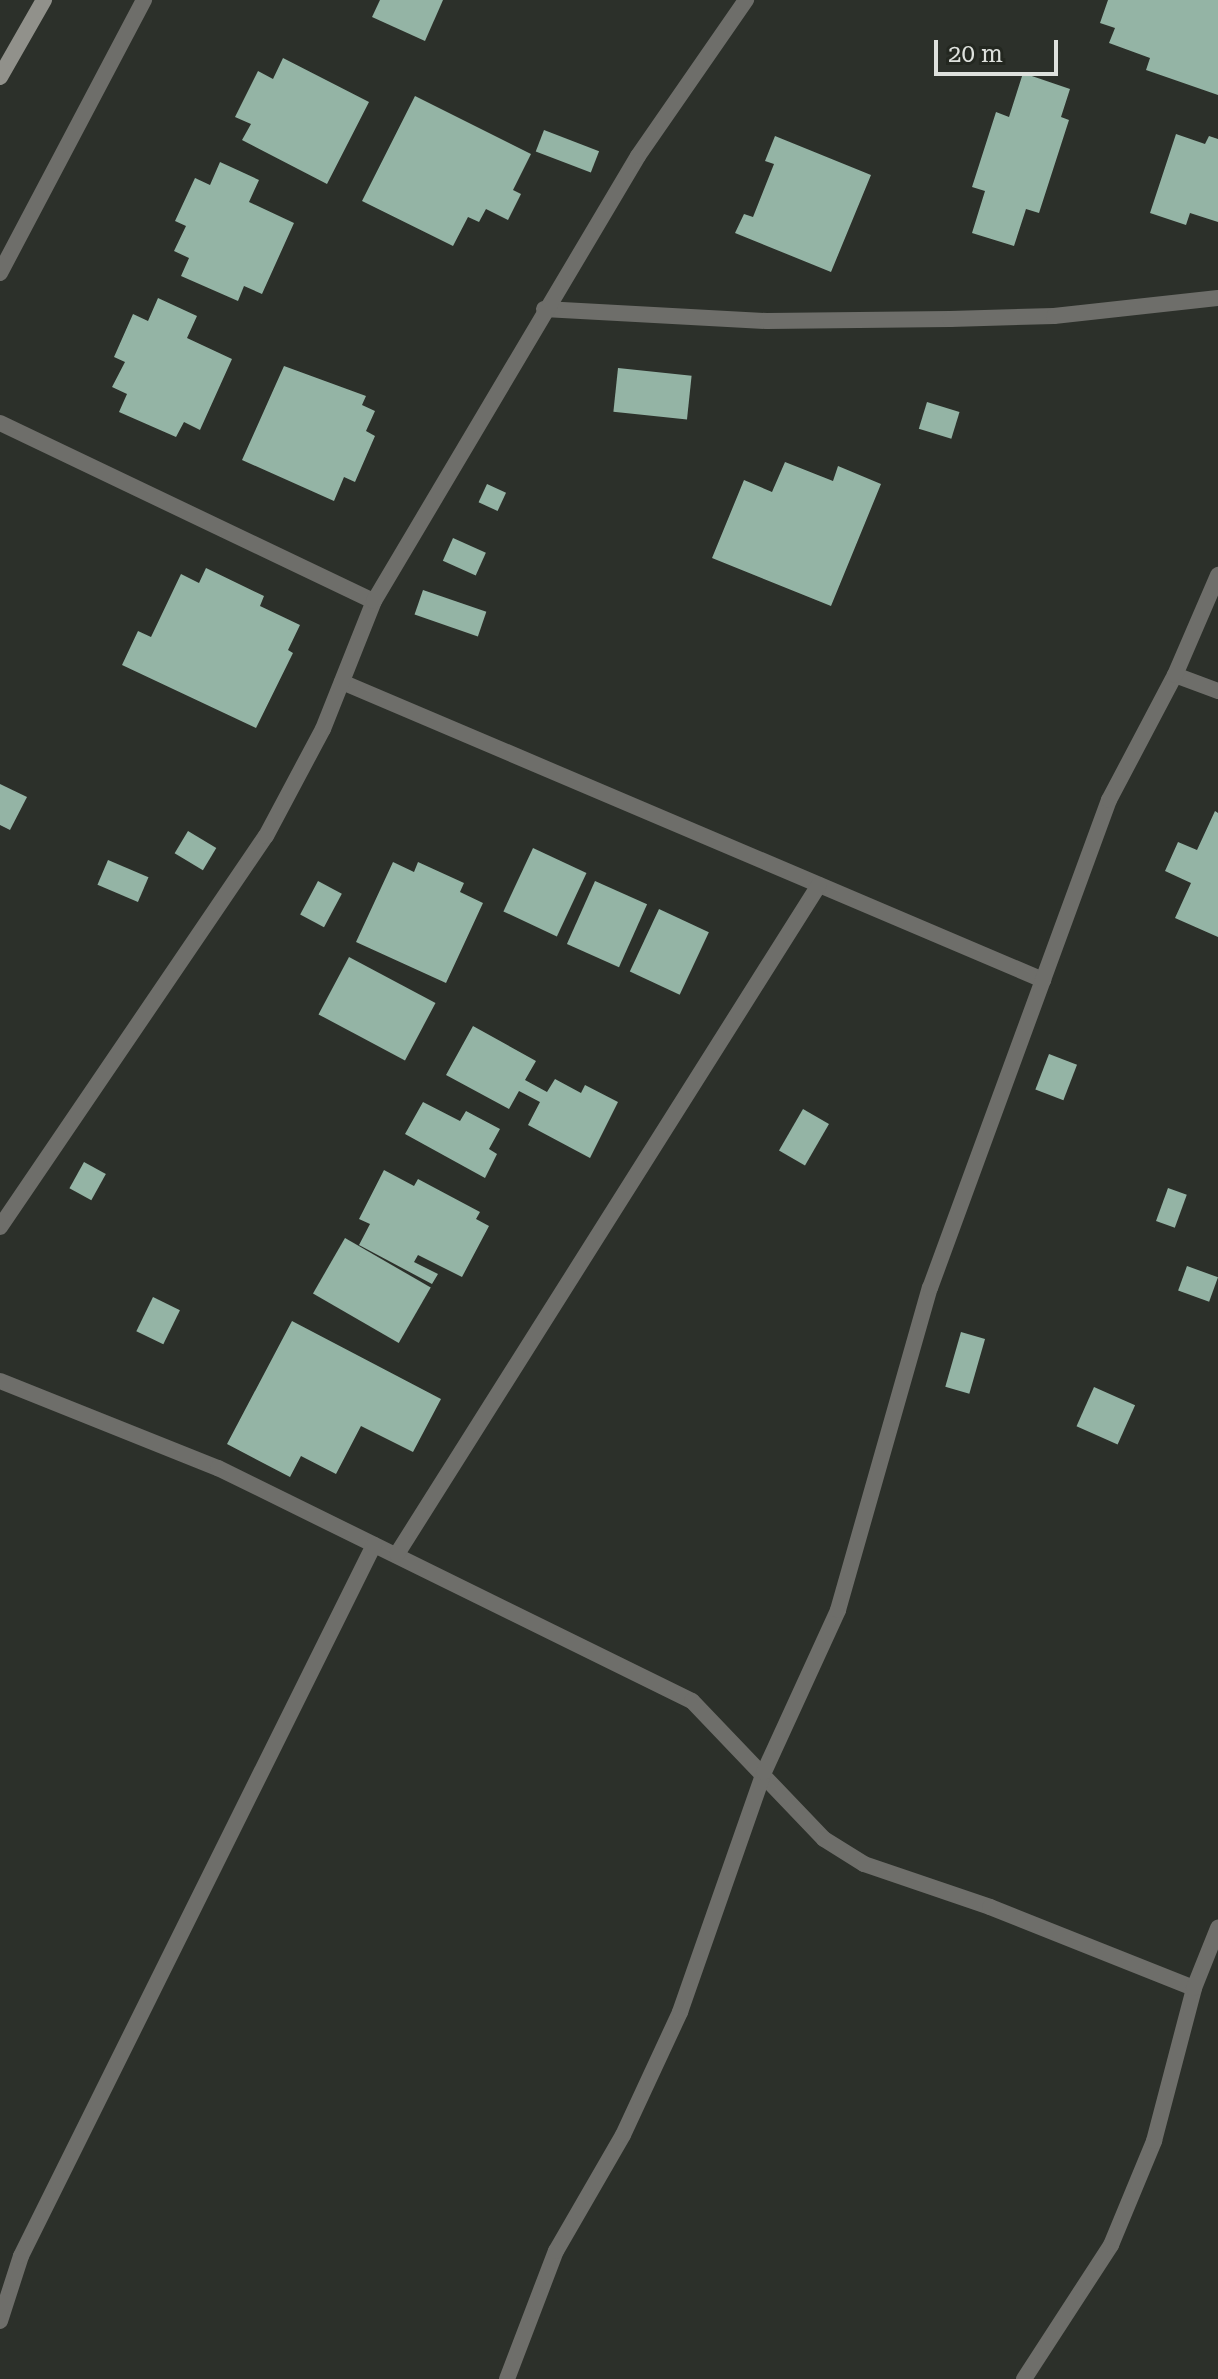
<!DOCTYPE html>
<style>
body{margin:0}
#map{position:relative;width:1218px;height:2379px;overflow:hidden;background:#2c302a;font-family:"Roboto Serif",serif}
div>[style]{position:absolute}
.building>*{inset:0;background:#94b4a5;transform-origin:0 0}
.street>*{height:16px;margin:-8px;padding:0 8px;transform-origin:8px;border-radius:8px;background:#6e6e6a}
.secondary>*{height:16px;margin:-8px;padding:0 8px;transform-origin:8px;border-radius:8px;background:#91918b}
span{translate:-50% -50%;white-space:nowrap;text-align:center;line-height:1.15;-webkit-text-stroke:8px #232720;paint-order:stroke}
.scale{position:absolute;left:934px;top:40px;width:124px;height:36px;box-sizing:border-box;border:4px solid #dee1dd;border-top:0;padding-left:10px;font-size:24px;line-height:28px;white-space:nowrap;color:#dee1dd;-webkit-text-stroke:6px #232720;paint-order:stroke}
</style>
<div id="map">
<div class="building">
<div style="clip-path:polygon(380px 0,443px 0,425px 41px,372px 17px)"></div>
<div style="clip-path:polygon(1108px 0,1218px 0,1218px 95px,1146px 70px,1150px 58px,1109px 43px,1115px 28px,1100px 23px)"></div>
<div style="clip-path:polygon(283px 58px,369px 102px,327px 184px,242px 140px,251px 124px,235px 117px,258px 71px,273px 79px)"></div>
<div style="clip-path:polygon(1023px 73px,1070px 89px,1061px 117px,1069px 120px,1039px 213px,1026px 209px,1014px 246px,972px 233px,985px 191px,972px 187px,996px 112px,1009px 117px)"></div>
<div style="clip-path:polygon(415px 96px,531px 154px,513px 190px,521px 194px,508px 220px,486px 209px,479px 222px,468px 217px,453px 246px,362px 201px)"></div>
<div style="left:544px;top:130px;width:59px;height:23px;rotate:21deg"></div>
<div style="clip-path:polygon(1176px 134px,1205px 144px,1209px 136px,1218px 139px,1218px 222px,1190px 213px,1186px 225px,1150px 213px)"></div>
<div style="clip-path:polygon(775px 136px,871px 175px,831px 272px,735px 233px,744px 214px,753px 217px,774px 164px,765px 161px)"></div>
<div style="clip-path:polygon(220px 162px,259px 180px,249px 202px,294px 223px,262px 294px,244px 286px,238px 301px,181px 276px,189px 258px,174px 251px,186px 226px,175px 221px,195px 178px,210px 185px)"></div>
<div style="clip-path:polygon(158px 298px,197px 316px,187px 338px,232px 359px,200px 430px,184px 422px,176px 437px,119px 412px,127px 394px,112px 387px,125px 362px,114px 357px,133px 314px,148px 321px)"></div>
<div style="clip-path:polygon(284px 366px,366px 396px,362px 405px,375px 411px,366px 431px,375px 436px,355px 482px,344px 477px,334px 501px,242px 460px)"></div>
<div style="left:618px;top:368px;width:74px;height:44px;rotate:6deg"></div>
<div style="left:927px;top:402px;width:34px;height:28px;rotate:17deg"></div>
<div style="clip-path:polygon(785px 462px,833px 481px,838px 466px,881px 484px,831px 606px,712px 558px,744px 480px,772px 492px)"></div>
<div style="left:487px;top:484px;width:21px;height:20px;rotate:25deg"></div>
<div style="left:453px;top:538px;width:36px;height:25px;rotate:24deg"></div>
<div style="clip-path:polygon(206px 568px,264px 596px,260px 606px,300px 625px,288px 650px,293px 653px,256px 728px,122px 665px,138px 631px,151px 637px,181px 574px,199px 583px)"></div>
<div style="left:423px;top:590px;width:67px;height:26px;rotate:19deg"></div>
<div style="clip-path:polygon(0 784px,27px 797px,10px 830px,0 825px)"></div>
<div style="clip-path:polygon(1215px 811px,1218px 813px,1218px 937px,1175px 918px,1191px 883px,1165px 871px,1178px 842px,1197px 850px)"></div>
<div style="left:188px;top:831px;width:33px;height:26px;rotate:31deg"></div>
<div style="left:533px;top:848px;width:59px;height:70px;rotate:25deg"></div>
<div style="left:108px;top:860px;width:44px;height:27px;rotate:23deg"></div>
<div style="clip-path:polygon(393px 862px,414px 872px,418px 862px,464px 883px,460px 892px,483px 903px,446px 983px,356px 942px)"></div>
<div style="left:318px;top:881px;width:27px;height:38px;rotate:28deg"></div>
<div style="left:595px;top:881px;width:57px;height:69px;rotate:24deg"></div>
<div style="left:659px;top:909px;width:55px;height:69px;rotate:25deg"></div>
<div style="left:349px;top:957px;width:98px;height:65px;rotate:28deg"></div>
<div style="clip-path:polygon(473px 1026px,536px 1061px,525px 1080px,547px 1092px,555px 1079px,581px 1093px,585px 1085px,618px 1102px,590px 1158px,528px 1125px,540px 1102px,519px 1091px,509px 1109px,446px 1075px)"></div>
<div style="left:1049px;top:1054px;width:30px;height:38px;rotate:21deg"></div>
<div style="clip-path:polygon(423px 1102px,460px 1121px,466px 1111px,500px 1129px,489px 1149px,497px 1154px,485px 1178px,405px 1134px)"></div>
<div style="left:803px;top:1109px;width:30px;height:48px;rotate:30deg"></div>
<div style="left:84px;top:1162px;width:25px;height:30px;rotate:29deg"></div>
<div style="clip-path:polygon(384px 1170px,414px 1186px,418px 1179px,480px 1212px,476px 1219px,489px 1226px,462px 1277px,418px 1255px,414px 1262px,438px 1274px,432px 1284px,359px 1245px,370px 1224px,359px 1219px)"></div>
<div style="left:1168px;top:1188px;width:20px;height:35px;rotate:20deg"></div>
<div style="left:345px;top:1238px;width:99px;height:64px;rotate:30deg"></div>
<div style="left:1187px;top:1266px;width:33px;height:26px;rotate:20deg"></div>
<div style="left:153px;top:1297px;width:30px;height:38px;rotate:26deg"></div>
<div style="clip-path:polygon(292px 1321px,441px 1399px,413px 1452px,361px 1426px,336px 1474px,301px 1456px,290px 1477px,227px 1444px)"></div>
<div style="left:961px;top:1332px;width:25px;height:57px;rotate:16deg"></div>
<div style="left:1094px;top:1387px;width:45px;height:43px;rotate:24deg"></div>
</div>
<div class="street">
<div style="left:0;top:273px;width:309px;rotate:-62.2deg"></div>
<div style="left:544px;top:309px;width:223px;rotate:3.1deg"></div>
<div style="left:767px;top:321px;width:183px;rotate:-0.6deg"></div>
<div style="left:950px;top:319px;width:104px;rotate:-1.7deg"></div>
<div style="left:1054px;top:316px;width:165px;rotate:-6.3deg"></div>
<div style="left:0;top:423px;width:414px;rotate:25.5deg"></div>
<div style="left:1175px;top:675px;width:46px;rotate:20.4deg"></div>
<div style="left:342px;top:682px;width:762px;rotate:23.03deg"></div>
<div style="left:0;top:1227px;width:473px;rotate:-55.8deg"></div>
<div style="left:266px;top:836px;width:121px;rotate:-62deg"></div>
<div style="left:323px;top:729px;width:138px;rotate:-68.3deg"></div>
<div style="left:374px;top:601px;width:517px;rotate:-59.32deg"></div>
<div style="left:638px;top:156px;width:190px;rotate:-55.3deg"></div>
<div style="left:0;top:1381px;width:235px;rotate:21.8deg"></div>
<div style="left:218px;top:1468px;width:528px;rotate:26.18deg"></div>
<div style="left:692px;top:1701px;width:191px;rotate:46.3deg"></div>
<div style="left:824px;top:1839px;width:47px;rotate:32deg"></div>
<div style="left:864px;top:1864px;width:133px;rotate:18.8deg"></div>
<div style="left:990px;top:1907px;width:219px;rotate:21.7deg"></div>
<div style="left:397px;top:1554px;width:791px;rotate:-57.76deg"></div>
<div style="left:0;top:2321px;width:68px;rotate:-72.1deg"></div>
<div style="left:21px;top:2256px;width:794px;rotate:-63.6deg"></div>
<div style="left:507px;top:2379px;width:137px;rotate:-69.1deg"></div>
<div style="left:556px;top:2251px;width:134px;rotate:-60deg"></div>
<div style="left:623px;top:2135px;width:136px;rotate:-65.1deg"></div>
<div style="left:680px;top:2012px;width:254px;rotate:-70.7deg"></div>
<div style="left:764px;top:1772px;width:178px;rotate:-65.4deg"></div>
<div style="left:838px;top:1610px;width:335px;rotate:-74.1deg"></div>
<div style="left:930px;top:1288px;width:520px;rotate:-69.86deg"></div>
<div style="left:1109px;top:800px;width:141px;rotate:-62.2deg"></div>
<div style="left:1175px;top:675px;width:109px;rotate:-66.7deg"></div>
<div style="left:1024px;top:2379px;width:160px;rotate:-57deg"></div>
<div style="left:1111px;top:2245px;width:113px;rotate:-67.5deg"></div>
<div style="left:1154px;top:2141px;width:158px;rotate:-75.3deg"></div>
<div style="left:1194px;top:1988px;width:65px;rotate:-68.2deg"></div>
</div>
<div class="secondary">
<div style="left:0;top:77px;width:89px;rotate:-60.3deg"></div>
</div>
<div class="scale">20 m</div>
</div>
